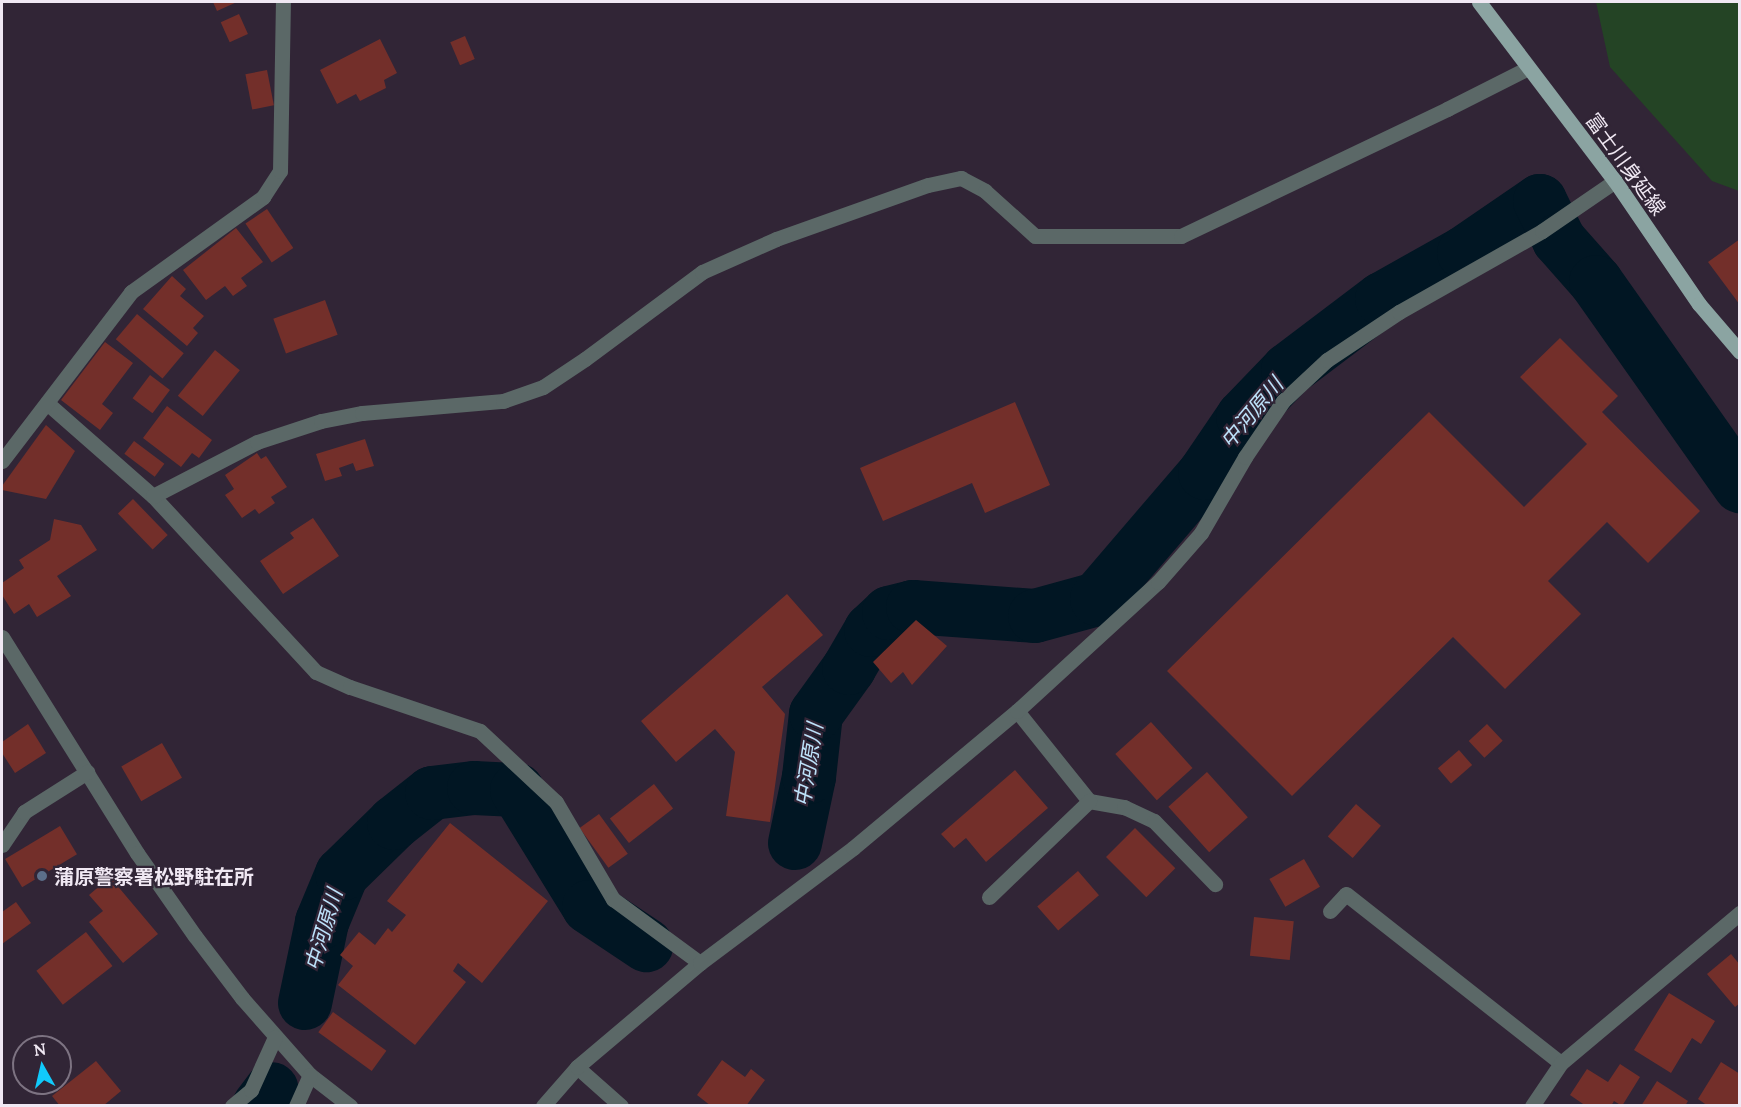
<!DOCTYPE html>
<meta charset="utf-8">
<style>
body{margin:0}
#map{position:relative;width:1741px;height:1107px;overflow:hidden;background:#312536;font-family:Lora,"Noto Sans JP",serif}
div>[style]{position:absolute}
.green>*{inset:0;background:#244425}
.river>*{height:54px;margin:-27px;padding:0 27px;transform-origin:27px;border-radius:27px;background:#011623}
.building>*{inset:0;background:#732f2a;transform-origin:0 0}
.minor>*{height:15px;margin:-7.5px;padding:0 7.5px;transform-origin:7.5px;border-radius:7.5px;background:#5b6867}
.major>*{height:15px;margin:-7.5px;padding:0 7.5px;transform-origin:7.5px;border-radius:7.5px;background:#8ba4a2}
.dots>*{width:16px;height:16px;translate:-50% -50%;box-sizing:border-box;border:3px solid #312536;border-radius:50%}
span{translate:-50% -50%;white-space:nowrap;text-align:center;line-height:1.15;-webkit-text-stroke:4.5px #312536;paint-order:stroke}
.street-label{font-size:20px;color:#f0e8f3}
.poi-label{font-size:20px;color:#f0e8f3;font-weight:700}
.left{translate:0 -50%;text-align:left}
.water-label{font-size:21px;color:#bde2fa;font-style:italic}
.frame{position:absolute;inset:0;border:3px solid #f0e8f3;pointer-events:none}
.north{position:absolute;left:12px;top:1035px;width:60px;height:60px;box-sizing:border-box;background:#312536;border:2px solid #7d7382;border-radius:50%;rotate:352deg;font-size:16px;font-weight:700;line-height:24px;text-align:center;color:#f0e8f3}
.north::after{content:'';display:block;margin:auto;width:21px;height:27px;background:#11cafb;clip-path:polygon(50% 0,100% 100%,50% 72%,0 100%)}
</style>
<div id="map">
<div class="green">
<div style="clip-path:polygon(1596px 2px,1739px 2px,1739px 191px,1712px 181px,1610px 67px)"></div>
</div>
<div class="river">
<div style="left:795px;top:843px;width:67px;rotate:-78deg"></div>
<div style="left:809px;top:777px;width:63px;rotate:-83.7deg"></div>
<div style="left:816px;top:714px;width:57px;rotate:-54.3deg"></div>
<div style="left:849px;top:668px;width:44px;rotate:-59.9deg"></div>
<div style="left:871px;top:630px;width:25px;rotate:-43deg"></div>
<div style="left:889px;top:613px;width:25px;rotate:-14deg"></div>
<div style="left:913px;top:607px;width:122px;rotate:4.2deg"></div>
<div style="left:1035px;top:616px;width:64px;rotate:-15.3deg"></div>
<div style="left:1097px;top:599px;width:166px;rotate:-49.4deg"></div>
<div style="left:1205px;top:473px;width:68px;rotate:-55.8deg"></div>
<div style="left:1243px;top:417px;width:65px;rotate:-46.2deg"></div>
<div style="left:1288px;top:370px;width:118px;rotate:-37.1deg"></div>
<div style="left:1382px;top:299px;width:94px;rotate:-29.3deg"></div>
<div style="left:1464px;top:253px;width:92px;rotate:-34.4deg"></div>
<div style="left:1540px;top:201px;width:43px;rotate:64deg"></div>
<div style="left:1559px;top:240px;width:56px;rotate:48.6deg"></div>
<div style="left:1596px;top:282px;width:250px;rotate:54.8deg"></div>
<div style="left:305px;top:1003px;width:83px;rotate:-78.1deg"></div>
<div style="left:322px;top:922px;width:52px;rotate:-67.4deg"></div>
<div style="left:342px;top:874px;width:73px;rotate:-44.4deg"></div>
<div style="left:394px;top:823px;width:48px;rotate:-38.3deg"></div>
<div style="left:432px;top:793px;width:42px;rotate:-6.8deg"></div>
<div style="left:474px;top:788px;width:43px;rotate:2.7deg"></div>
<div style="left:517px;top:790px;width:137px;rotate:58.4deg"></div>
<div style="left:589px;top:907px;width:69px;rotate:33.7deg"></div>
<div style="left:259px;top:1106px;width:21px;rotate:-53deg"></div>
</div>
<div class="building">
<div style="clip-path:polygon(213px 2px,237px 2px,217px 11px)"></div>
<div style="left:239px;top:14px;width:22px;height:20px;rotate:66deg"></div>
<div style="left:465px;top:36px;width:25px;height:16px;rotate:67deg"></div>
<div style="clip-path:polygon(380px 39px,397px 73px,384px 80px,386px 88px,360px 101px,356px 94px,337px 104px,320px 70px)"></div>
<div style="left:267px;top:70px;width:36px;height:22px;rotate:79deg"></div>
<div style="left:267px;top:209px;width:47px;height:26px;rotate:56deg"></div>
<div style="clip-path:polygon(236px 228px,263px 262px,241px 278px,247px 286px,233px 296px,225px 286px,206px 300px,183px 270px)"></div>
<div style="clip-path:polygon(1740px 239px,1740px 305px,1708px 262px)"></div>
<div style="clip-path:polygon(172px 276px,186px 289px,180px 296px,204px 316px,193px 328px,198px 333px,187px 346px,143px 309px)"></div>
<div style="left:325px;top:300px;width:37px;height:55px;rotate:70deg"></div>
<div style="left:137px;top:314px;width:61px;height:33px;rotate:40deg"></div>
<div style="clip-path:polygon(1560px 338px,1618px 396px,1602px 412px,1700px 511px,1648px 563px,1607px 522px,1548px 581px,1581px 614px,1505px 689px,1453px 637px,1292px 796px,1167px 671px,1429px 412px,1524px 507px,1587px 444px,1520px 377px)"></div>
<div style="clip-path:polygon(105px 342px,133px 363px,102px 404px,113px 413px,100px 430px,61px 400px)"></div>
<div style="left:215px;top:350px;width:32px;height:59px;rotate:39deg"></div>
<div style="left:150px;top:375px;width:25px;height:29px;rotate:37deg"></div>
<div style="clip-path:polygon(1015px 402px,1050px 485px,985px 513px,972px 483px,883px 521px,860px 468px)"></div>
<div style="clip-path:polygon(167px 406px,212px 440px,199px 458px,192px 453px,181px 467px,143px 438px)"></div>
<div style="clip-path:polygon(46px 425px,75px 451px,46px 499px,2px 490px,2px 486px)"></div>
<div style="clip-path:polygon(365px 439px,374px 466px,356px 471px,353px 463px,339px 468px,342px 476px,325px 481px,316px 454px)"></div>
<div style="left:134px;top:441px;width:38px;height:16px;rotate:37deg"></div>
<div style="clip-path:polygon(257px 453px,261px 459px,266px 456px,287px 487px,271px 497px,275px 503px,259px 514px,255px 509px,242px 518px,225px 495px,234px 489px,225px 475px)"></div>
<div style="left:133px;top:499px;width:50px;height:21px;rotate:46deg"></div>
<div style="clip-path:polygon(313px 518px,339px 556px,283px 594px,260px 561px,294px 538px,290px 533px)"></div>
<div style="clip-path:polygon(54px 519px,81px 525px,97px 550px,57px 576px,71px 596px,37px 617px,29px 604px,14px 614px,2px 595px,2px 583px,24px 568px,19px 560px,50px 540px)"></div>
<div style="clip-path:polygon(787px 594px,823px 635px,762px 687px,785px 714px,770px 822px,726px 816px,735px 752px,715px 729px,676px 762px,641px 721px)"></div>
<div style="clip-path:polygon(916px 620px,947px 646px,912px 685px,903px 672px,891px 683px,873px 662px)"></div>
<div style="left:1151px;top:722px;width:62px;height:48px;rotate:48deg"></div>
<div style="clip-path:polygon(28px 724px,46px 753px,15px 773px,2px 753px,2px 742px)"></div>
<div style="left:1487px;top:724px;width:23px;height:25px;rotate:47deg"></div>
<div style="left:162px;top:743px;width:40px;height:47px;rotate:60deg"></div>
<div style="left:1459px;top:750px;width:20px;height:28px;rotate:49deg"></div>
<div style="clip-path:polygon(1015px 770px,1048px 808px,986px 862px,966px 838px,954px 848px,941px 834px)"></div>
<div style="left:1207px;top:772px;width:61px;height:52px;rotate:48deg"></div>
<div style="left:654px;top:784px;width:31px;height:56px;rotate:52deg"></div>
<div style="left:1356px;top:804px;width:33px;height:43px;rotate:41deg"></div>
<div style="left:599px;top:814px;width:49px;height:24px;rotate:54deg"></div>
<div style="clip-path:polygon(450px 823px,548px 901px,482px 983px,458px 963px,453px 971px,466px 982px,415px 1045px,338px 985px,353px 966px,340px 955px,359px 932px,375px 945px,388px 928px,392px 932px,406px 915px,387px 901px)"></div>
<div style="left:60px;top:826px;width:33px;height:64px;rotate:59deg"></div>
<div style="left:1135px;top:828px;width:57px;height:41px;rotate:45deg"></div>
<div style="left:1304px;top:859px;width:32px;height:40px;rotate:60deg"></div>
<div style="left:1078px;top:871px;width:32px;height:54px;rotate:49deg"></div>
<div style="clip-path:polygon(110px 877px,158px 934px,123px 963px,89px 922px,103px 911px,89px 895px)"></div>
<div style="clip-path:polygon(16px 902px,31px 923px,2px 944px,2px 912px)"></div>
<div style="left:1254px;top:917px;width:40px;height:39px;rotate:6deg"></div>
<div style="left:86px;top:932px;width:43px;height:63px;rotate:52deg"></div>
<div style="clip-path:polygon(1731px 954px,1740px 965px,1740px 1003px,1735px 1007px,1707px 974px)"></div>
<div style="clip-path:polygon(1669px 993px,1715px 1021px,1701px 1044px,1692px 1038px,1671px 1073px,1634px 1050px)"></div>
<div style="left:333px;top:1012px;width:66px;height:25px;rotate:36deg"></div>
<div style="clip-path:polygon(722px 1060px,745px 1077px,751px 1069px,765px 1080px,746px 1106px,711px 1106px,697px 1095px)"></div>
<div style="clip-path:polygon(96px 1061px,121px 1091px,103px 1106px,60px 1106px,52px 1096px)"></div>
<div style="clip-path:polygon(1721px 1062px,1740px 1074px,1740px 1106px,1708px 1106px,1698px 1099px)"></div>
<div style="clip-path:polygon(1620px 1064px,1640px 1077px,1622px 1106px,1614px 1101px,1611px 1106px,1586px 1106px,1570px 1095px,1587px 1069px,1608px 1082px)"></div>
<div style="clip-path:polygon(1657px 1081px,1688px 1101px,1685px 1106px,1641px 1106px)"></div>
</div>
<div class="minor">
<div style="left:47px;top:403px;width:141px;rotate:41.3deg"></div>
<div style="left:153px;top:496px;width:240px;rotate:47.2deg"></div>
<div style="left:316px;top:672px;width:37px;rotate:24deg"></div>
<div style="left:350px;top:687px;width:137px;rotate:18.7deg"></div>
<div style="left:480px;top:731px;width:104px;rotate:43.1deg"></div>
<div style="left:556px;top:802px;width:113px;rotate:59.6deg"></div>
<div style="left:613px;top:899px;width:108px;rotate:36.3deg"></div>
<div style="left:2px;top:461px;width:213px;rotate:-52.6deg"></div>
<div style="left:131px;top:292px;width:163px;rotate:-35.7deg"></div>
<div style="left:263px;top:197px;width:31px;rotate:-57deg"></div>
<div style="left:280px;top:171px;width:169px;rotate:-89deg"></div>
<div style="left:153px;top:496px;width:117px;rotate:-27.4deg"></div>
<div style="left:257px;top:442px;width:67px;rotate:-18.2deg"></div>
<div style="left:321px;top:421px;width:42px;rotate:-11deg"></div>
<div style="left:362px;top:413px;width:142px;rotate:-4.9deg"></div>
<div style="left:503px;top:401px;width:42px;rotate:-19.3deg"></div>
<div style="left:543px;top:387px;width:50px;rotate:-33.7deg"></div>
<div style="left:585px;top:359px;width:146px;rotate:-36.6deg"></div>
<div style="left:702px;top:272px;width:81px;rotate:-24deg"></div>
<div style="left:776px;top:239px;width:161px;rotate:-19.6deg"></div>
<div style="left:928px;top:185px;width:34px;rotate:-12deg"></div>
<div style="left:961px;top:178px;width:27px;rotate:28deg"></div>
<div style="left:985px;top:191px;width:67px;rotate:42deg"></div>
<div style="left:1035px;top:236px;width:146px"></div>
<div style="left:1181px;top:236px;width:295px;rotate:-25.5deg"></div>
<div style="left:1447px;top:109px;width:91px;rotate:-26.8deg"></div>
<div style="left:2px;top:637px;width:255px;rotate:58deg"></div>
<div style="left:137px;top:853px;width:101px;rotate:55.1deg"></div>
<div style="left:195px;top:936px;width:78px;rotate:52.8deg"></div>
<div style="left:242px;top:998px;width:103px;rotate:48.6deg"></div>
<div style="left:310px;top:1075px;width:51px;rotate:37.8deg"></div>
<div style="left:1017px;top:711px;width:115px;rotate:51.3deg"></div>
<div style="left:1089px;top:801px;width:36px;rotate:10deg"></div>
<div style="left:1124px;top:807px;width:33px;rotate:25deg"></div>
<div style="left:1154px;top:821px;width:88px;rotate:45.9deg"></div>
<div style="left:2px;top:845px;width:40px;rotate:-56deg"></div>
<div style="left:24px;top:812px;width:75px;rotate:-32.4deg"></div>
<div style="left:989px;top:897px;width:139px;rotate:-43.8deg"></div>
<div style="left:1330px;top:911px;width:23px;rotate:-47deg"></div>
<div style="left:1346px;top:894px;width:273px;rotate:38.2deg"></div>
<div style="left:577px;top:1067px;width:59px;rotate:41.6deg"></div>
<div style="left:232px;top:1106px;width:25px;rotate:-40deg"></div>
<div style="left:251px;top:1090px;width:58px;rotate:-65.6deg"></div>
<div style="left:296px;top:1106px;width:34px;rotate:-66deg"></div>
<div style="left:543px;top:1106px;width:52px;rotate:-48.9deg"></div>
<div style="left:577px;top:1067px;width:161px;rotate:-40.2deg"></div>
<div style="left:700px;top:963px;width:191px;rotate:-36.9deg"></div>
<div style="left:853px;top:848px;width:214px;rotate:-39.9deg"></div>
<div style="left:1017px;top:711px;width:191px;rotate:-42.5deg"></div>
<div style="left:1158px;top:582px;width:65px;rotate:-48.7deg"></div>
<div style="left:1201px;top:533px;width:88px;rotate:-59.9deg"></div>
<div style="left:1245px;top:457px;width:68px;rotate:-55.8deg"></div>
<div style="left:1283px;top:401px;width:60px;rotate:-43deg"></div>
<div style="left:1327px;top:360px;width:87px;rotate:-33.7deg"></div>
<div style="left:1399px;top:312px;width:164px;rotate:-29.5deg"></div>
<div style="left:1542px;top:231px;width:88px;rotate:-34.4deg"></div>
<div style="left:1532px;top:1106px;width:52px;rotate:-56deg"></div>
<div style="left:1561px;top:1063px;width:234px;rotate:-40deg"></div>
</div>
<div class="major">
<div style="left:1479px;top:2px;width:225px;rotate:52.8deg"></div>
<div style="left:1615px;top:181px;width:149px;rotate:55.7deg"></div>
<div style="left:1699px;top:304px;width:63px;rotate:49.5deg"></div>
</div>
<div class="dots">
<div style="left:42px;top:876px;background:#5c6f8a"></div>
</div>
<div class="street-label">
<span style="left:1626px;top:164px;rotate:54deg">富士川身延線</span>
</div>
<div class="poi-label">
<span class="left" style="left:54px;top:876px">蒲原警察署松野駐在所</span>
</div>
<div class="water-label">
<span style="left:1252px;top:413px;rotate:-50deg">中河原川</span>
<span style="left:809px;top:765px;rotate:-81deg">中河原川</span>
<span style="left:324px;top:930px;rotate:-74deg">中河原川</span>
</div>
<div class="frame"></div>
<div class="north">N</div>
</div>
